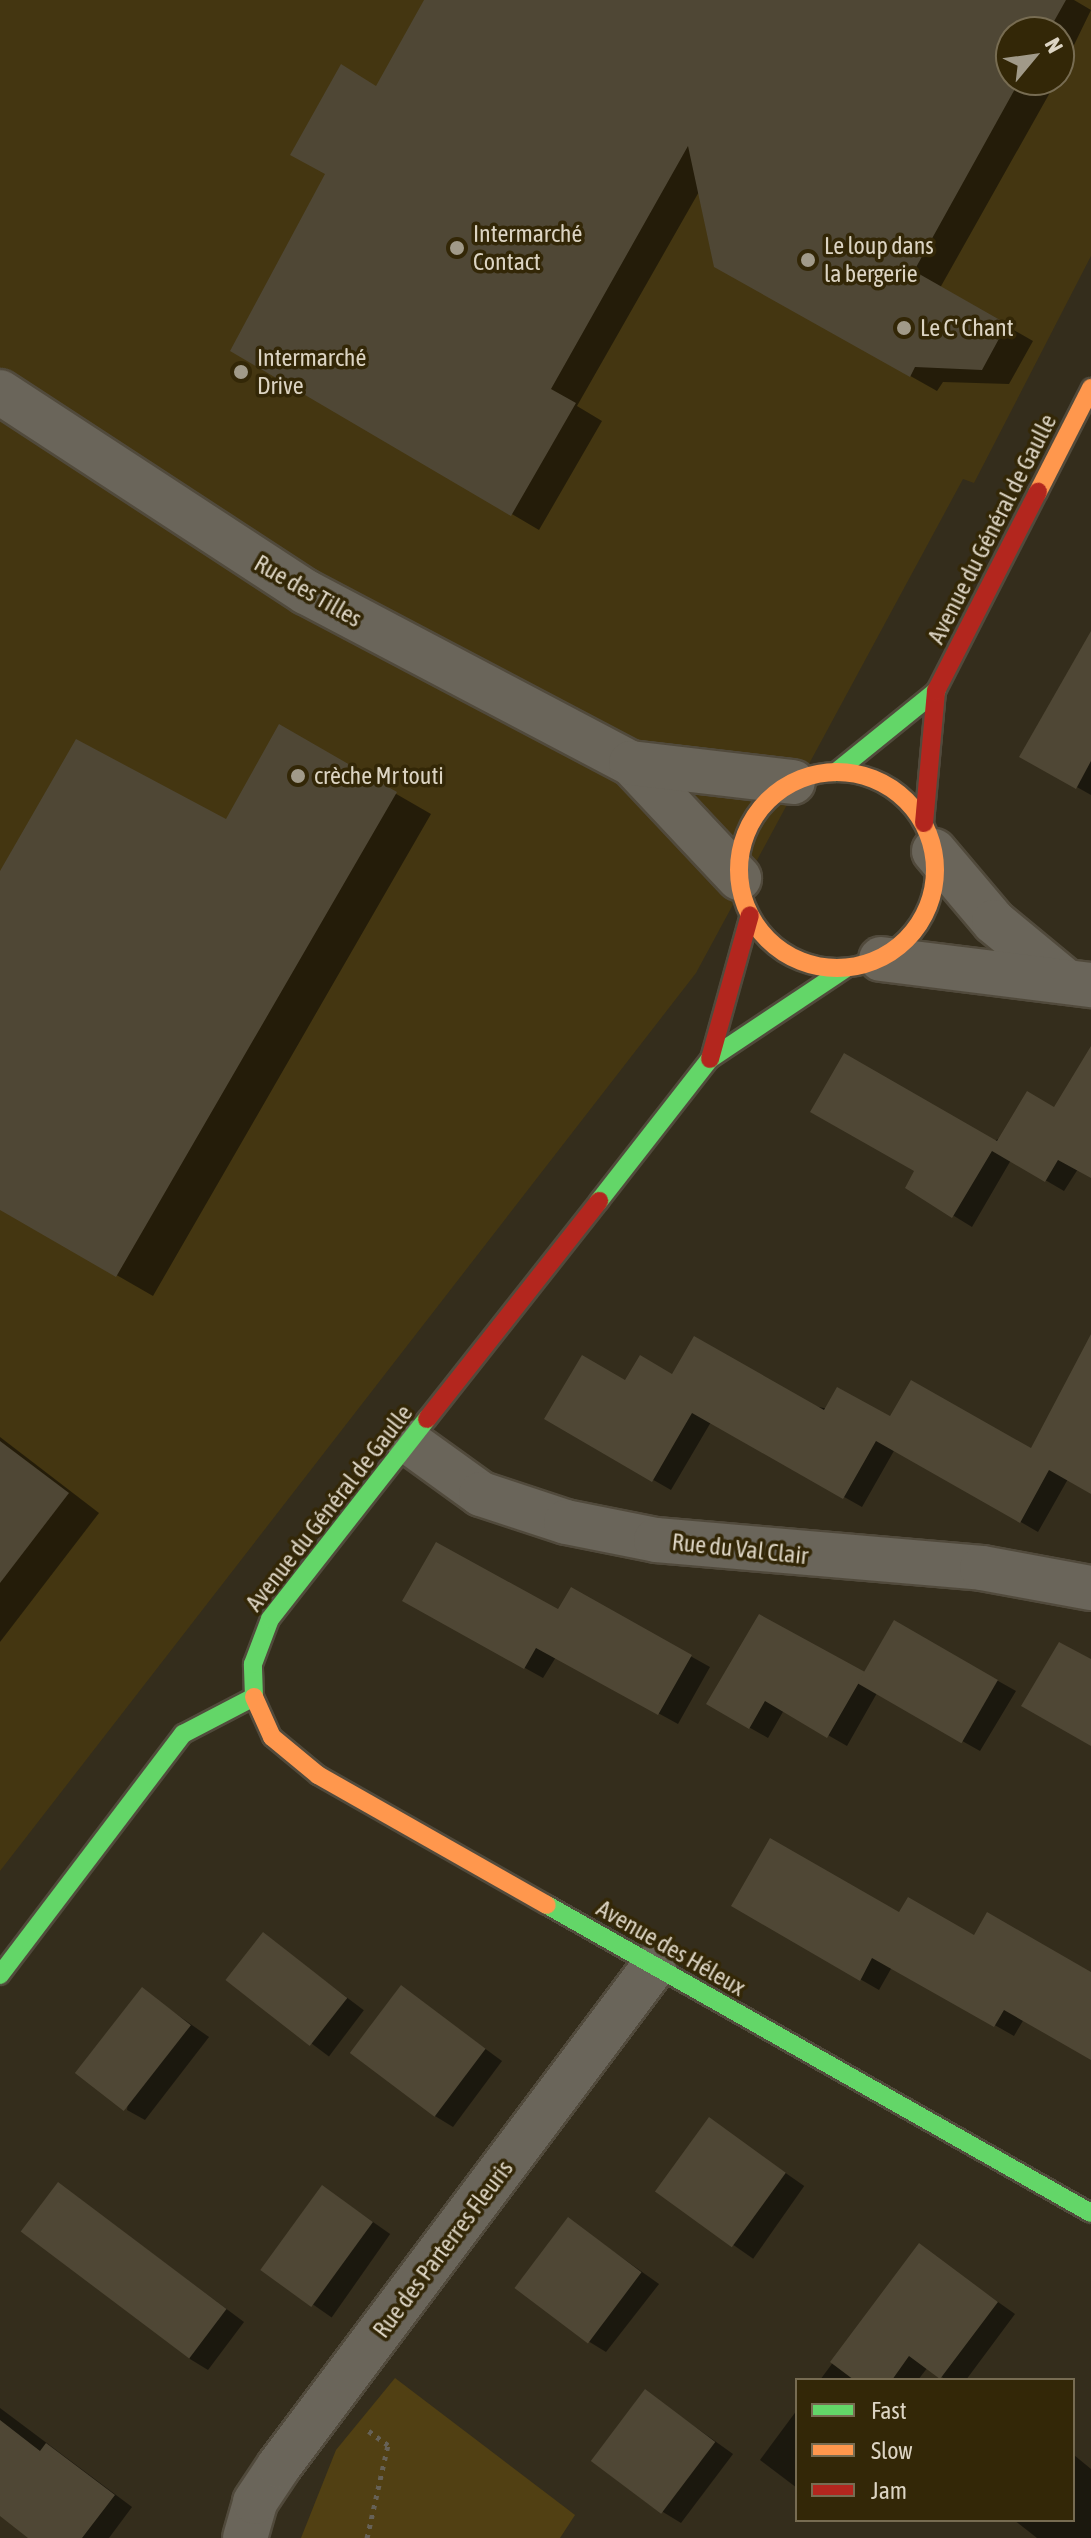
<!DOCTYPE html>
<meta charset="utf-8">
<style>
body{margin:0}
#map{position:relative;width:1091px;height:2538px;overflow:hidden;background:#342d1c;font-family:"Asap Condensed",sans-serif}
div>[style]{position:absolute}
.built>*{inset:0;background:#443611}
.green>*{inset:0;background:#514013}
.shadow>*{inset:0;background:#0007;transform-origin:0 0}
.building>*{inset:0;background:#4f4735;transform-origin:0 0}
.path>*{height:5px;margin-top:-2.5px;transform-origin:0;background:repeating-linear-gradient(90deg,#666156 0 4px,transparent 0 10px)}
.roads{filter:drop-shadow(2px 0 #514a3c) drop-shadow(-2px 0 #514a3c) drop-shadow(0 2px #514a3c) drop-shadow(0 -2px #514a3c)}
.street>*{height:44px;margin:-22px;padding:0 22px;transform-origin:22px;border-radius:22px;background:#6a655a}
.fast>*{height:18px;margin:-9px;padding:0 9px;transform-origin:9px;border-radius:9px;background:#63d668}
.slow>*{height:18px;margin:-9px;padding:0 9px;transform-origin:9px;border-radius:9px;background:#ff974d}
.slow>.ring{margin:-9px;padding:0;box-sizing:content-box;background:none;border:18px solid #ff974d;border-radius:50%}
.jam>*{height:18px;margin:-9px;padding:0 9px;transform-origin:9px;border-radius:9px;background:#b3261e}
.dots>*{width:22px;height:22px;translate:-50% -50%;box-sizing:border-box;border:4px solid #332707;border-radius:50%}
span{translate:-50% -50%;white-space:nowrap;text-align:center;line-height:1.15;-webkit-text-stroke:7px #332707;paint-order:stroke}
.poi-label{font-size:24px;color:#dcd4c3}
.left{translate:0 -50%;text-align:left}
.street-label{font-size:24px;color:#dcd4c3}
.legend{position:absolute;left:795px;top:2378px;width:280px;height:144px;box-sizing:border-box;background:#332707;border:2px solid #776c52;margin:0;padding:10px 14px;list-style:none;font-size:24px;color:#dcd4c3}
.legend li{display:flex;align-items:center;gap:16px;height:40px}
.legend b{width:40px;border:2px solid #776c52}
.north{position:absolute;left:995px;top:16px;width:80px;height:80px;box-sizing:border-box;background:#332707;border:2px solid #776c52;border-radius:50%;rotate:61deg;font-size:22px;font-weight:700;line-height:32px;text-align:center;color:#dcd4c3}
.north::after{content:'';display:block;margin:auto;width:28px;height:36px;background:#a19a89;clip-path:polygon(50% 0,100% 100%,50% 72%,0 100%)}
</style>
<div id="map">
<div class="built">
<div style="clip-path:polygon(evenodd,0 0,1091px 0,1091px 256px,974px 483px,963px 479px,696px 973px,0 1871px,0 0,1011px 32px,1059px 32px,1059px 80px,1011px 80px,1011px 32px)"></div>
</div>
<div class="green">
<div style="clip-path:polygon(395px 2378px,575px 2515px,560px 2538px,301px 2538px,336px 2450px)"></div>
</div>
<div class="shadow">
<div style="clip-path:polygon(427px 0,1074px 0,1091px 10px,1059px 76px,1059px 32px,1011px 32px,1011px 80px,1057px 80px,940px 288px,1033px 341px,1009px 384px,943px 382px,937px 391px,715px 266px,700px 190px,577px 406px,602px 421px,539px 530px,232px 350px)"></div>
<div style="clip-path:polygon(1091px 635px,1091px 795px,1022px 756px)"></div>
<div style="clip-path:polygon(280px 727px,431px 814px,153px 1296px,0 1208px,0 875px,226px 821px)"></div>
<div style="clip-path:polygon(1091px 1104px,1091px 1176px,1078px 1169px,1064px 1191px,1011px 1160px,972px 1227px,907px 1187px,1055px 1109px)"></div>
<div style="clip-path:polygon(673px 1377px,1032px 1451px,1091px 1411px,1091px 1492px,1068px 1479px,1038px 1532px,895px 1449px,862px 1507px,711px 1422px,671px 1490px,547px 1419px,626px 1383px)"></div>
<div style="clip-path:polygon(0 1437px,99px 1513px,0 1642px)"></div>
<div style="clip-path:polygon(572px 1590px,710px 1667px,678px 1724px,556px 1657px,543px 1678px,404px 1601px,559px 1612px)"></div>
<div style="clip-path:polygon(895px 1623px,1016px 1691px,980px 1751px,877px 1693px,847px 1746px,784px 1710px,768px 1738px,708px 1704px,865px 1675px)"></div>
<div style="clip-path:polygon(733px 1906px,900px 1915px,1091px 1974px,1091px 2058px,1024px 2019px,1014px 2036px,892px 1967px,879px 1990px)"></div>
<div style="left:264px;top:1935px;width:125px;height:58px;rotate:37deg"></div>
<div style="clip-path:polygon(402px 1988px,502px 2061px,453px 2127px,435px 2116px)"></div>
<div style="clip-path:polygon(142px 1990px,209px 2037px,145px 2120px,127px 2110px)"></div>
<div style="left:710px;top:2120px;width:115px;height:89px;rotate:35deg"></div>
<div style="clip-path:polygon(59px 2184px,244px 2322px,208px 2370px,190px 2359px)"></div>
<div style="left:323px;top:2187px;width:82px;height:102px;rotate:35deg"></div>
<div style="clip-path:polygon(569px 2220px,659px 2284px,606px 2352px,588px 2341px)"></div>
<div style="clip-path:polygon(919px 2246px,1015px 2314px,966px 2380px,946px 2380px,928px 2367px,918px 2380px,820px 2380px)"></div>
<div style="clip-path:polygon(645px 2391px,733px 2454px,681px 2523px,663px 2512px)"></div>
<div style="clip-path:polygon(0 2408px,132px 2507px,109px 2538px,31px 2538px,0 2515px)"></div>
<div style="clip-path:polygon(797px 2410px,797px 2488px,760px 2460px)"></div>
<div style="clip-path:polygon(1074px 2455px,1091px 2469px,1091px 2538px,1037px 2538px,1014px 2520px,1073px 2520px)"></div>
</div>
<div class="building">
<div style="clip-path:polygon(424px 0,1066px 0,1048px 32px,1011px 32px,1011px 80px,1020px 80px,914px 271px,1007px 324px,982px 370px,915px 367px,910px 377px,714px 267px,688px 146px,551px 389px,576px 403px,511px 516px,230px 351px,325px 174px,290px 155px,341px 64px,376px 86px)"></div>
<div style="clip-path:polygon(1091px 631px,1091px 761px,1076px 789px,1019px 757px)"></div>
<div style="clip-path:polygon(279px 724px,397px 792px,116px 1277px,0 1210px,0 871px,76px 739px,226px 819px)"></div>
<div style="clip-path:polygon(1091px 1046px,1091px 1178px,1058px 1160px,1045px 1182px,992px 1151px,952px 1218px,905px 1188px,914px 1171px,810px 1112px,844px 1053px,997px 1141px,1027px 1091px,1054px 1107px)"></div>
<div style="clip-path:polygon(1091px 1334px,1091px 1494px,1049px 1470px,1020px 1523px,876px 1441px,843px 1499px,692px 1413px,652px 1482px,544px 1419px,582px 1355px,625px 1380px,640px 1355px,672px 1374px,694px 1336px,824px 1410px,837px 1387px,890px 1416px,911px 1380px,1031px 1448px)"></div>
<div style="clip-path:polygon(0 1441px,69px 1493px,0 1583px)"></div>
<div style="clip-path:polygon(436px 1542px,558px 1609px,571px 1587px,692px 1655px,658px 1715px,536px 1648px,524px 1669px,402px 1601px)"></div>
<div style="clip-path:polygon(759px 1614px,865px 1672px,827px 1738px,765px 1701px,749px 1729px,706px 1704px)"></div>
<div style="left:894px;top:1620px;width:120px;height:73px;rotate:30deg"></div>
<div style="clip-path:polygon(1059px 1642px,1091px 1659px,1091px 1746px,1021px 1706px)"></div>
<div style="clip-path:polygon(770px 1838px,899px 1912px,908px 1897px,974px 1935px,987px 1912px,1091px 1972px,1091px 2060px,1004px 2010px,994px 2027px,872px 1958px,860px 1981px,731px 1906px)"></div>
<div style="left:263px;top:1932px;width:107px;height:61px;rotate:38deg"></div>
<div style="left:401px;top:1985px;width:106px;height:85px;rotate:37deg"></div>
<div style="left:142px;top:1987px;width:62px;height:109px;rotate:38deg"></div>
<div style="left:709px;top:2117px;width:95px;height:92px;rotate:36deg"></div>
<div style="left:58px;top:2182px;width:211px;height:62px;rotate:37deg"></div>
<div style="left:322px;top:2185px;width:63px;height:105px;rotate:36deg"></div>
<div style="left:568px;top:2217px;width:92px;height:89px;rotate:37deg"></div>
<div style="clip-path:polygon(919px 2243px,998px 2302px,940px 2379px,909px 2356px,892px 2380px,854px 2380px,830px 2362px)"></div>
<div style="left:645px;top:2389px;width:88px;height:90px;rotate:37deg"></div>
<div style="clip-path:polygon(0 2420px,40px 2451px,46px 2443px,115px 2495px,82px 2538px,28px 2538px,0 2516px)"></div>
</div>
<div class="path">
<div style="left:367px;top:2538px;width:95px;rotate:-77.3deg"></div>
<div style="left:388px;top:2445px;width:24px;rotate:-144deg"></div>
</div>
<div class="roads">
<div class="street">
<div style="left:0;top:392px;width:366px;rotate:33.2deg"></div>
<div style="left:306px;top:592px;width:367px;rotate:27.8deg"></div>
<div style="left:631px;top:763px;width:158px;rotate:46.8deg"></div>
<div style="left:631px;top:763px;width:163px;rotate:6.7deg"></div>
<div style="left:934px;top:851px;width:93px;rotate:49.8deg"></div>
<div style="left:994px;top:922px;width:89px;rotate:39.6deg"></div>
<div style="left:881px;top:959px;width:212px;rotate:7.1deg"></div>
<div style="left:409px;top:1442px;width:89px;rotate:35.8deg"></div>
<div style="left:481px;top:1494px;width:89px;rotate:18.2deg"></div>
<div style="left:566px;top:1522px;width:92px;rotate:11.3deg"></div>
<div style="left:656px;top:1540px;width:327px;rotate:4.9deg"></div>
<div style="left:982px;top:1568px;width:111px;rotate:10.4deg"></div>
<div style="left:245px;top:2538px;width:37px;rotate:-74deg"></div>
<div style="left:255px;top:2502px;width:43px;rotate:-56.3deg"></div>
<div style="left:279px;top:2466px;width:625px;rotate:-53.13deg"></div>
</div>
<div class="fast">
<div style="left:836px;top:772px;width:129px;rotate:-39deg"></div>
<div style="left:599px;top:1201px;width:180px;rotate:-52deg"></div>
<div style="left:710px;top:1059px;width:162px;rotate:-33.7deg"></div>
<div style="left:547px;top:1905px;width:625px;rotate:29.52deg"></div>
<div style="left:0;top:1975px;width:303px;rotate:-52.8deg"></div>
<div style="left:183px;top:1734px;width:80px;rotate:-27.5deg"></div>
<div style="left:254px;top:1697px;width:33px;rotate:-92deg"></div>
<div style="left:253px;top:1664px;width:48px;rotate:-69.3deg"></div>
<div style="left:270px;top:1619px;width:254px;rotate:-51.9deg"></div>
</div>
<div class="slow">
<div style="left:1038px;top:492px;width:117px;rotate:-63deg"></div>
<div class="ring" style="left:739px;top:772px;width:178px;height:178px"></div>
<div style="left:254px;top:1697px;width:44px;rotate:65.8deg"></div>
<div style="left:272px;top:1737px;width:60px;rotate:39.6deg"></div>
<div style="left:318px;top:1775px;width:263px;rotate:29.6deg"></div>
</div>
<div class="jam">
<div style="left:924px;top:823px;width:133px;rotate:-84.8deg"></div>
<div style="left:936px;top:691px;width:224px;rotate:-62.9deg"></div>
<div style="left:710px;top:1059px;width:149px;rotate:-74.5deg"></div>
<div style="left:427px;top:1419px;width:278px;rotate:-51.7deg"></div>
</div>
</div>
<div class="dots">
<div style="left:457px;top:248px;background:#a19a89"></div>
<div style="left:808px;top:260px;background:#a19a89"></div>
<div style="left:904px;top:328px;background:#a19a89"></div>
<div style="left:241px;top:372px;background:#a19a89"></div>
<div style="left:298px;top:776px;background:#a19a89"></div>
</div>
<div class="poi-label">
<span class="left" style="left:473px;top:248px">Intermarché<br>Contact</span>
<span class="left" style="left:824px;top:260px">Le loup dans<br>la bergerie</span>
<span class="left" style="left:920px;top:328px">Le C' Chant</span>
<span class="left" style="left:257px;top:372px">Intermarché<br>Drive</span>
<span class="left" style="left:314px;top:776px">crèche Mr touti</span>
</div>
<div class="street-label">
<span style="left:992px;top:529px;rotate:-63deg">Avenue du Général de Gaulle</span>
<span style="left:308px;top:591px;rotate:30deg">Rue des Tilles</span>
<span style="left:329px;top:1508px;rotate:-52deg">Avenue du Général de Gaulle</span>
<span style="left:740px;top:1549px;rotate:6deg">Rue du Val Clair</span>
<span style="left:671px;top:1948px;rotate:30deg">Avenue des Héleux</span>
<span style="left:443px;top:2249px;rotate:-53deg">Rue des Parterres Fleuris</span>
</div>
<ul class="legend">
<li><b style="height:10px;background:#63d668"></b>Fast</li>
<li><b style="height:10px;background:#ff974d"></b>Slow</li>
<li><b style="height:10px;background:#b3261e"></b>Jam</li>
</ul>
<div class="north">N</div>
</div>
